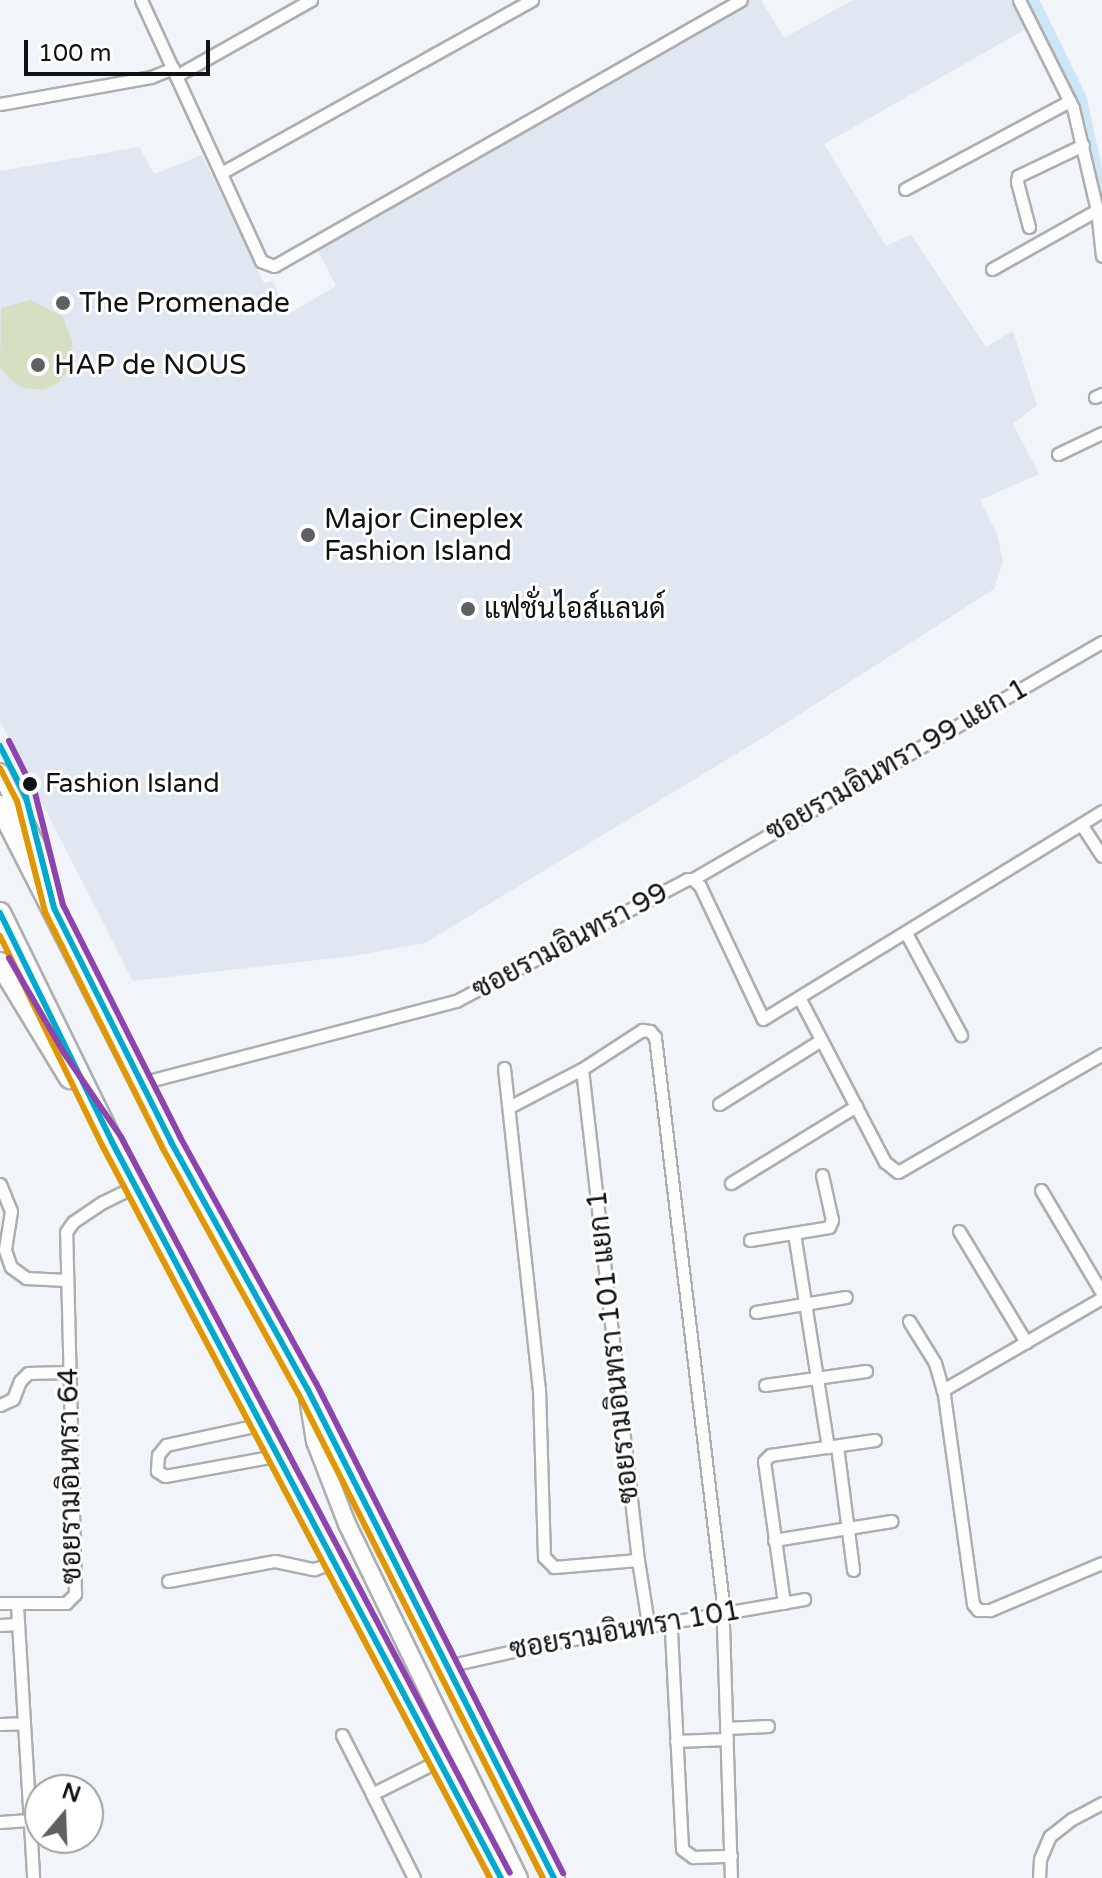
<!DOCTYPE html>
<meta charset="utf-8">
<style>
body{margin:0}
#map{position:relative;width:1102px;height:1878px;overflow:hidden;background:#f1f4f8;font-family:"Varela Round",Sarabun,sans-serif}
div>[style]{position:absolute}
.built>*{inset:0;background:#e0e7f0}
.green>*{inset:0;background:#d7dfc3}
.canal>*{height:12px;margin:-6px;padding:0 6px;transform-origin:6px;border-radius:6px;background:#cee7f7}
.roads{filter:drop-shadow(2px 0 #acaeb0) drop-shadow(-2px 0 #acaeb0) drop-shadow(0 2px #acaeb0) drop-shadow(0 -2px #acaeb0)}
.street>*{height:11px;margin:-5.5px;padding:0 5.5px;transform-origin:5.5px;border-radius:5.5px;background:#fdfdfe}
.secondary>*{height:16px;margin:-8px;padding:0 8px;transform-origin:8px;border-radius:8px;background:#fdfdfe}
.primary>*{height:16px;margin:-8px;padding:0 8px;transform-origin:8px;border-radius:8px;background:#fdfdfe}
.highway>*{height:20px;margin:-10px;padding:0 10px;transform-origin:10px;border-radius:10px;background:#fdfdfe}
.bus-1>*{height:6px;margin:-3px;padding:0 3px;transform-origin:3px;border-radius:3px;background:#00a9ce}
.bus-2>*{height:6px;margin:-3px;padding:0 3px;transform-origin:3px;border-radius:3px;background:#e09702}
.bus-3>*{height:6px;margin:-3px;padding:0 3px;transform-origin:3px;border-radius:3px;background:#8e44ad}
.dots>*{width:22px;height:22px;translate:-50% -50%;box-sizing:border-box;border:4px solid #fff;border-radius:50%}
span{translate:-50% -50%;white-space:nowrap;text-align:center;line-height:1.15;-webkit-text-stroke:6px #fff;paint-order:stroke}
.bus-label{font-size:26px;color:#0f1113}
.left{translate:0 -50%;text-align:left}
.poi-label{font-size:28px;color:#0f1113}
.street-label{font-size:28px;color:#0f1113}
.north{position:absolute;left:24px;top:1774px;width:80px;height:80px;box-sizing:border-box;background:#fff;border:2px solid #9fa0a1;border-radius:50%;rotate:19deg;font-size:22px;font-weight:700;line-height:32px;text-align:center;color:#0f1113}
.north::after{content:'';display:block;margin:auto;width:28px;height:36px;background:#5e6063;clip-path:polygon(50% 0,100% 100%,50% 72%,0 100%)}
.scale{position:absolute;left:24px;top:40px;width:186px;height:36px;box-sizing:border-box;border:4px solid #0f1113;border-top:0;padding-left:10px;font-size:24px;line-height:28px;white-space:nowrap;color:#0f1113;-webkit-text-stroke:6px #fff;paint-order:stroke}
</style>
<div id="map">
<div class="built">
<div style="clip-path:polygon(749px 0,761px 0,784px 38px,853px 0,1013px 0,1026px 29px,824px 144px,886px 246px,911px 235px,986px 347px,1013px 331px,1037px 405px,1013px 424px,1039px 474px,980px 500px,997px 534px,1003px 562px,994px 589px,769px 734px,425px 943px,353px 956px,133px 981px,0 721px,0 171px,139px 147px,154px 174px,202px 155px,264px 283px,273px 281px,287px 315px,336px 286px,316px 247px)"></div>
</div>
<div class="green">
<div style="clip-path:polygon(31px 300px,63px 317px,72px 341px,71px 367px,59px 382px,44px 390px,24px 388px,13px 382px,0 368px,1px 308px)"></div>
</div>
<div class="canal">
<div style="left:1033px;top:0;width:110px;rotate:64.1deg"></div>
<div style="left:1081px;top:99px;width:99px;rotate:77.8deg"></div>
</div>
<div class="roads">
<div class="street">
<div style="left:141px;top:0;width:84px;rotate:65.3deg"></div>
<div style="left:176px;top:76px;width:155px;rotate:-29.4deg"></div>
<div style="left:1019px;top:0;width:121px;rotate:63.4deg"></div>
<div style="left:1073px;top:108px;width:105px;rotate:76.8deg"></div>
<div style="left:1097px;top:210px;width:46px;rotate:83.8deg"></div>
<div style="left:176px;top:76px;width:204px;rotate:65.3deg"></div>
<div style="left:261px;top:261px;width:14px;rotate:21deg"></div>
<div style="left:274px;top:266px;width:537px;rotate:-29.67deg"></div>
<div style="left:0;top:104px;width:153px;rotate:-10.1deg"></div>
<div style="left:151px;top:77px;width:24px;rotate:-22deg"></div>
<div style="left:221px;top:173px;width:356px;rotate:-29.1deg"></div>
<div style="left:905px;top:189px;width:187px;rotate:-28.1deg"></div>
<div style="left:1029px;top:227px;width:47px;rotate:-104.9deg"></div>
<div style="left:1017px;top:182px;width:6px;rotate:-81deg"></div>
<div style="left:1018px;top:176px;width:72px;rotate:-25.5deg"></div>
<div style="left:992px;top:269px;width:120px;rotate:-29.3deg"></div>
<div style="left:1095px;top:397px;width:8px;rotate:-23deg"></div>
<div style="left:1058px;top:454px;width:49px;rotate:-25.5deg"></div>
<div style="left:1081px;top:824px;width:38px;rotate:57deg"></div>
<div style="left:693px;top:879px;width:473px;rotate:-30.1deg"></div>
<div style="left:906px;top:933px;width:116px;rotate:61.7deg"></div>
<div style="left:800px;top:999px;width:184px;rotate:62.5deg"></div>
<div style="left:885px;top:1162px;width:16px;rotate:38deg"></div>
<div style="left:898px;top:1172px;width:236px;rotate:-30deg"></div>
<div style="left:504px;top:1068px;width:323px;rotate:83.8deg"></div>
<div style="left:539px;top:1389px;width:168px;rotate:88.3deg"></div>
<div style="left:544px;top:1557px;width:14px;rotate:45deg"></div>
<div style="left:554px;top:1567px;width:84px;rotate:-4.8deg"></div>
<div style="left:582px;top:1069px;width:494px;rotate:83.5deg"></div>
<div style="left:638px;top:1560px;width:65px;rotate:81.1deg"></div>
<div style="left:141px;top:1083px;width:325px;rotate:-14.6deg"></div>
<div style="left:456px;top:1001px;width:261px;rotate:-27.8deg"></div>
<div style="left:687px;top:879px;width:6px"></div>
<div style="left:693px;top:879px;width:10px;rotate:45deg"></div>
<div style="left:700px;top:886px;width:147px;rotate:64.7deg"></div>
<div style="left:763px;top:1019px;width:398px;rotate:-31.5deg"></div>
<div style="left:719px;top:1104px;width:120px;rotate:-32.1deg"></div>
<div style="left:509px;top:1107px;width:82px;rotate:-27.5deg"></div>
<div style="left:582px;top:1069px;width:72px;rotate:-33deg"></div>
<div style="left:642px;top:1030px;width:8px;rotate:7deg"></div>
<div style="left:650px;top:1031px;width:8px;rotate:50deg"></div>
<div style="left:655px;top:1037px;width:579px;rotate:83.16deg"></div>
<div style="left:731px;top:1183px;width:147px;rotate:-31.6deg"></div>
<div style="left:0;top:1184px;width:29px;rotate:68deg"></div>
<div style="left:11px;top:1211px;width:39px;rotate:99deg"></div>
<div style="left:5px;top:1250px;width:18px;rotate:71deg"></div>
<div style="left:11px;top:1267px;width:19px;rotate:36deg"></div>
<div style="left:26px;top:1278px;width:40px;rotate:2.9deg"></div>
<div style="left:1041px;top:1190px;width:120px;rotate:59.4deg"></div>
<div style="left:959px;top:1231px;width:130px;rotate:58.9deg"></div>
<div style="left:794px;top:1233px;width:217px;rotate:81deg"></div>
<div style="left:750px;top:1240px;width:80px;rotate:-9.3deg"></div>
<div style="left:829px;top:1227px;width:8px;rotate:-67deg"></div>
<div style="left:832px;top:1220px;width:46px;rotate:-102.5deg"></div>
<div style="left:756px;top:1312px;width:91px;rotate:-9.5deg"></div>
<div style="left:909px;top:1321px;width:49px;rotate:58.2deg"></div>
<div style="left:935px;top:1363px;width:33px;rotate:74deg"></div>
<div style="left:944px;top:1395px;width:211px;rotate:82.1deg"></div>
<div style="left:973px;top:1604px;width:8px;rotate:50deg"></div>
<div style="left:978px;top:1610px;width:12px"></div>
<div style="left:990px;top:1610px;width:121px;rotate:-22.8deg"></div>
<div style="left:765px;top:1385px;width:102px;rotate:-7.9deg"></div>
<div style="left:943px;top:1390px;width:184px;rotate:-30.1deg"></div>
<div style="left:0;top:1405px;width:14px;rotate:-25deg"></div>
<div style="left:13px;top:1399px;width:19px;rotate:-69deg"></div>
<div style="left:20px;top:1381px;width:11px;rotate:-45deg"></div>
<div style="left:28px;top:1373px;width:41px;rotate:-1.4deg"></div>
<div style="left:263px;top:1424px;width:99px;rotate:167.8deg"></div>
<div style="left:166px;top:1445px;width:13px;rotate:129deg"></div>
<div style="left:158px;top:1455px;width:16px;rotate:94deg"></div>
<div style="left:157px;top:1471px;width:9px;rotate:32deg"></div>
<div style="left:165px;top:1476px;width:117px;rotate:-10.3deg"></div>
<div style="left:837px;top:1446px;width:125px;rotate:82.6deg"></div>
<div style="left:774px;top:1540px;width:119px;rotate:-9.2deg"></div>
<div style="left:168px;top:1581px;width:109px;rotate:-10.6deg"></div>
<div style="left:275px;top:1561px;width:40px;rotate:12deg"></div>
<div style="left:314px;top:1569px;width:23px;rotate:-18deg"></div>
<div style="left:0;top:1603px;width:66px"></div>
<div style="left:66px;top:1603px;width:13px;rotate:-45deg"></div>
<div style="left:75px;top:1594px;width:362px;rotate:-91.4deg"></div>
<div style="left:66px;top:1232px;width:12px;rotate:-55deg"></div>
<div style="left:73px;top:1222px;width:36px;rotate:-34deg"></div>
<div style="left:103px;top:1202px;width:37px;rotate:-26deg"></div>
<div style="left:784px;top:1603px;width:143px;rotate:-98deg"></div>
<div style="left:764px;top:1461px;width:8px;rotate:-45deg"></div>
<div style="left:770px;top:1455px;width:106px;rotate:-8.1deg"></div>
<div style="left:17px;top:1605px;width:273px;rotate:86.6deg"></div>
<div style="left:0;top:1625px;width:18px;rotate:-3deg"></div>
<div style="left:723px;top:1625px;width:253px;rotate:88.2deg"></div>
<div style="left:671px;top:1631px;width:218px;rotate:87.1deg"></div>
<div style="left:682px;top:1849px;width:14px;rotate:36deg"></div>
<div style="left:693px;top:1857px;width:38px;rotate:-2deg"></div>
<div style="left:447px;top:1666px;width:99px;rotate:-12.8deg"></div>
<div style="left:544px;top:1644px;width:264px;rotate:-9.8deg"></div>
<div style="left:0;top:1724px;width:24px;rotate:-2deg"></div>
<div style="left:726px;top:1728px;width:42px;rotate:-2.7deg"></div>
<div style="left:342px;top:1735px;width:66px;rotate:63deg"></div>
<div style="left:676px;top:1741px;width:51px;rotate:-2.2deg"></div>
<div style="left:0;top:1822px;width:29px;rotate:-4deg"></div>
<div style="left:414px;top:1878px;width:94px;rotate:-116.6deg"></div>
<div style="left:372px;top:1794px;width:76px;rotate:-26.6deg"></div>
<div style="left:1039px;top:1878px;width:19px;rotate:-87deg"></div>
<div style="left:1040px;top:1859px;width:25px;rotate:-67deg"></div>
<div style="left:1050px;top:1836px;width:28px;rotate:-38deg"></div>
<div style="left:1072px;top:1819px;width:34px;rotate:-28deg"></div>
</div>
<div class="secondary">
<div style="left:0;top:772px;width:81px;rotate:63.7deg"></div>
<div style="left:36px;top:845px;width:53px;rotate:73.6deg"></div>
</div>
<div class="primary">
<div style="left:308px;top:1398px;width:44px;rotate:80.8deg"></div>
<div style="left:315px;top:1441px;width:89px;rotate:68.9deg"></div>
<div style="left:347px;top:1524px;width:394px;rotate:64.1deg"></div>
</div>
<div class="highway">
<div style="left:0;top:806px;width:377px;rotate:63deg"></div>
<div style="left:171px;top:1142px;width:281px;rotate:61.1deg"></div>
<div style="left:307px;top:1388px;width:549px;rotate:63.25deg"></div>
<div style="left:0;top:913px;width:255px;rotate:63.9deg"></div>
<div style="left:112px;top:1142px;width:832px;rotate:62.14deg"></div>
<div style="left:0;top:963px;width:135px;rotate:58.7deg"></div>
</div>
</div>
<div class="bus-1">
<div style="left:0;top:746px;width:57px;rotate:63deg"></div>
<div style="left:26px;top:797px;width:114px;rotate:75.8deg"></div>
<div style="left:54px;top:908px;width:262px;rotate:63.4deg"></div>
<div style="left:171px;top:1142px;width:281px;rotate:61.1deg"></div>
<div style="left:307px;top:1388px;width:549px;rotate:63.25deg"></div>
<div style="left:0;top:913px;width:255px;rotate:63.9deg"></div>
<div style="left:112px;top:1142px;width:832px;rotate:62.14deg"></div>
</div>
<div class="bus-2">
<div style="left:0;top:768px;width:37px;rotate:63deg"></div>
<div style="left:17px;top:801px;width:114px;rotate:75.8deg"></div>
<div style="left:45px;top:912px;width:263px;rotate:63.5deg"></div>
<div style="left:162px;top:1147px;width:281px;rotate:61.1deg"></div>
<div style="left:298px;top:1393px;width:543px;rotate:63.2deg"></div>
<div style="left:0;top:936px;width:235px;rotate:64deg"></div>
<div style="left:103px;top:1147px;width:827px;rotate:62.1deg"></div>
</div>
<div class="bus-3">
<div style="left:9px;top:741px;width:58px;rotate:63.4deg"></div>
<div style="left:35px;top:793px;width:115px;rotate:76deg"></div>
<div style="left:63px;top:905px;width:260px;rotate:63.2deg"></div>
<div style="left:180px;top:1137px;width:281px;rotate:61.1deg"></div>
<div style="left:316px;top:1383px;width:549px;rotate:63.25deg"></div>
<div style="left:9px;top:958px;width:110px;rotate:59.9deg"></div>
<div style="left:64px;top:1053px;width:102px;rotate:55.8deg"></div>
<div style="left:121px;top:1137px;width:832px;rotate:62.14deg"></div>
</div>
<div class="dots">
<div style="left:63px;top:303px;background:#5e6063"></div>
<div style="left:38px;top:365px;background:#5e6063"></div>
<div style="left:308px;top:535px;background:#5e6063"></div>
<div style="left:468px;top:609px;background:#5e6063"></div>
<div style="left:30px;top:784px;background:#0f1113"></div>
</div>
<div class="bus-label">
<span class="left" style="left:45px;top:784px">Fashion Island</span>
</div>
<div class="poi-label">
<span class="left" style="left:79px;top:303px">The Promenade</span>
<span class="left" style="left:54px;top:365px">HAP de NOUS</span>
<span class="left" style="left:324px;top:535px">Major Cineplex<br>Fashion Island</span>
<span class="left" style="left:484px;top:609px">แฟชั่นไอส์แลนด์</span>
</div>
<div class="street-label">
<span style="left:897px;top:760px;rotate:-30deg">ซอยรามอินทรา 99 แยก 1</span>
<span style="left:570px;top:941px;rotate:-28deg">ซอยรามอินทรา 99</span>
<span style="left:613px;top:1347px;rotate:-96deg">ซอยรามอินทรา 101 แยก 1</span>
<span style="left:70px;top:1476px;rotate:-91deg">ซอยรามอินทรา 64</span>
<span style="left:625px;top:1630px;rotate:-10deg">ซอยรามอินทรา 101</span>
</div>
<div class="north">N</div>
<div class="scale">100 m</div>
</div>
